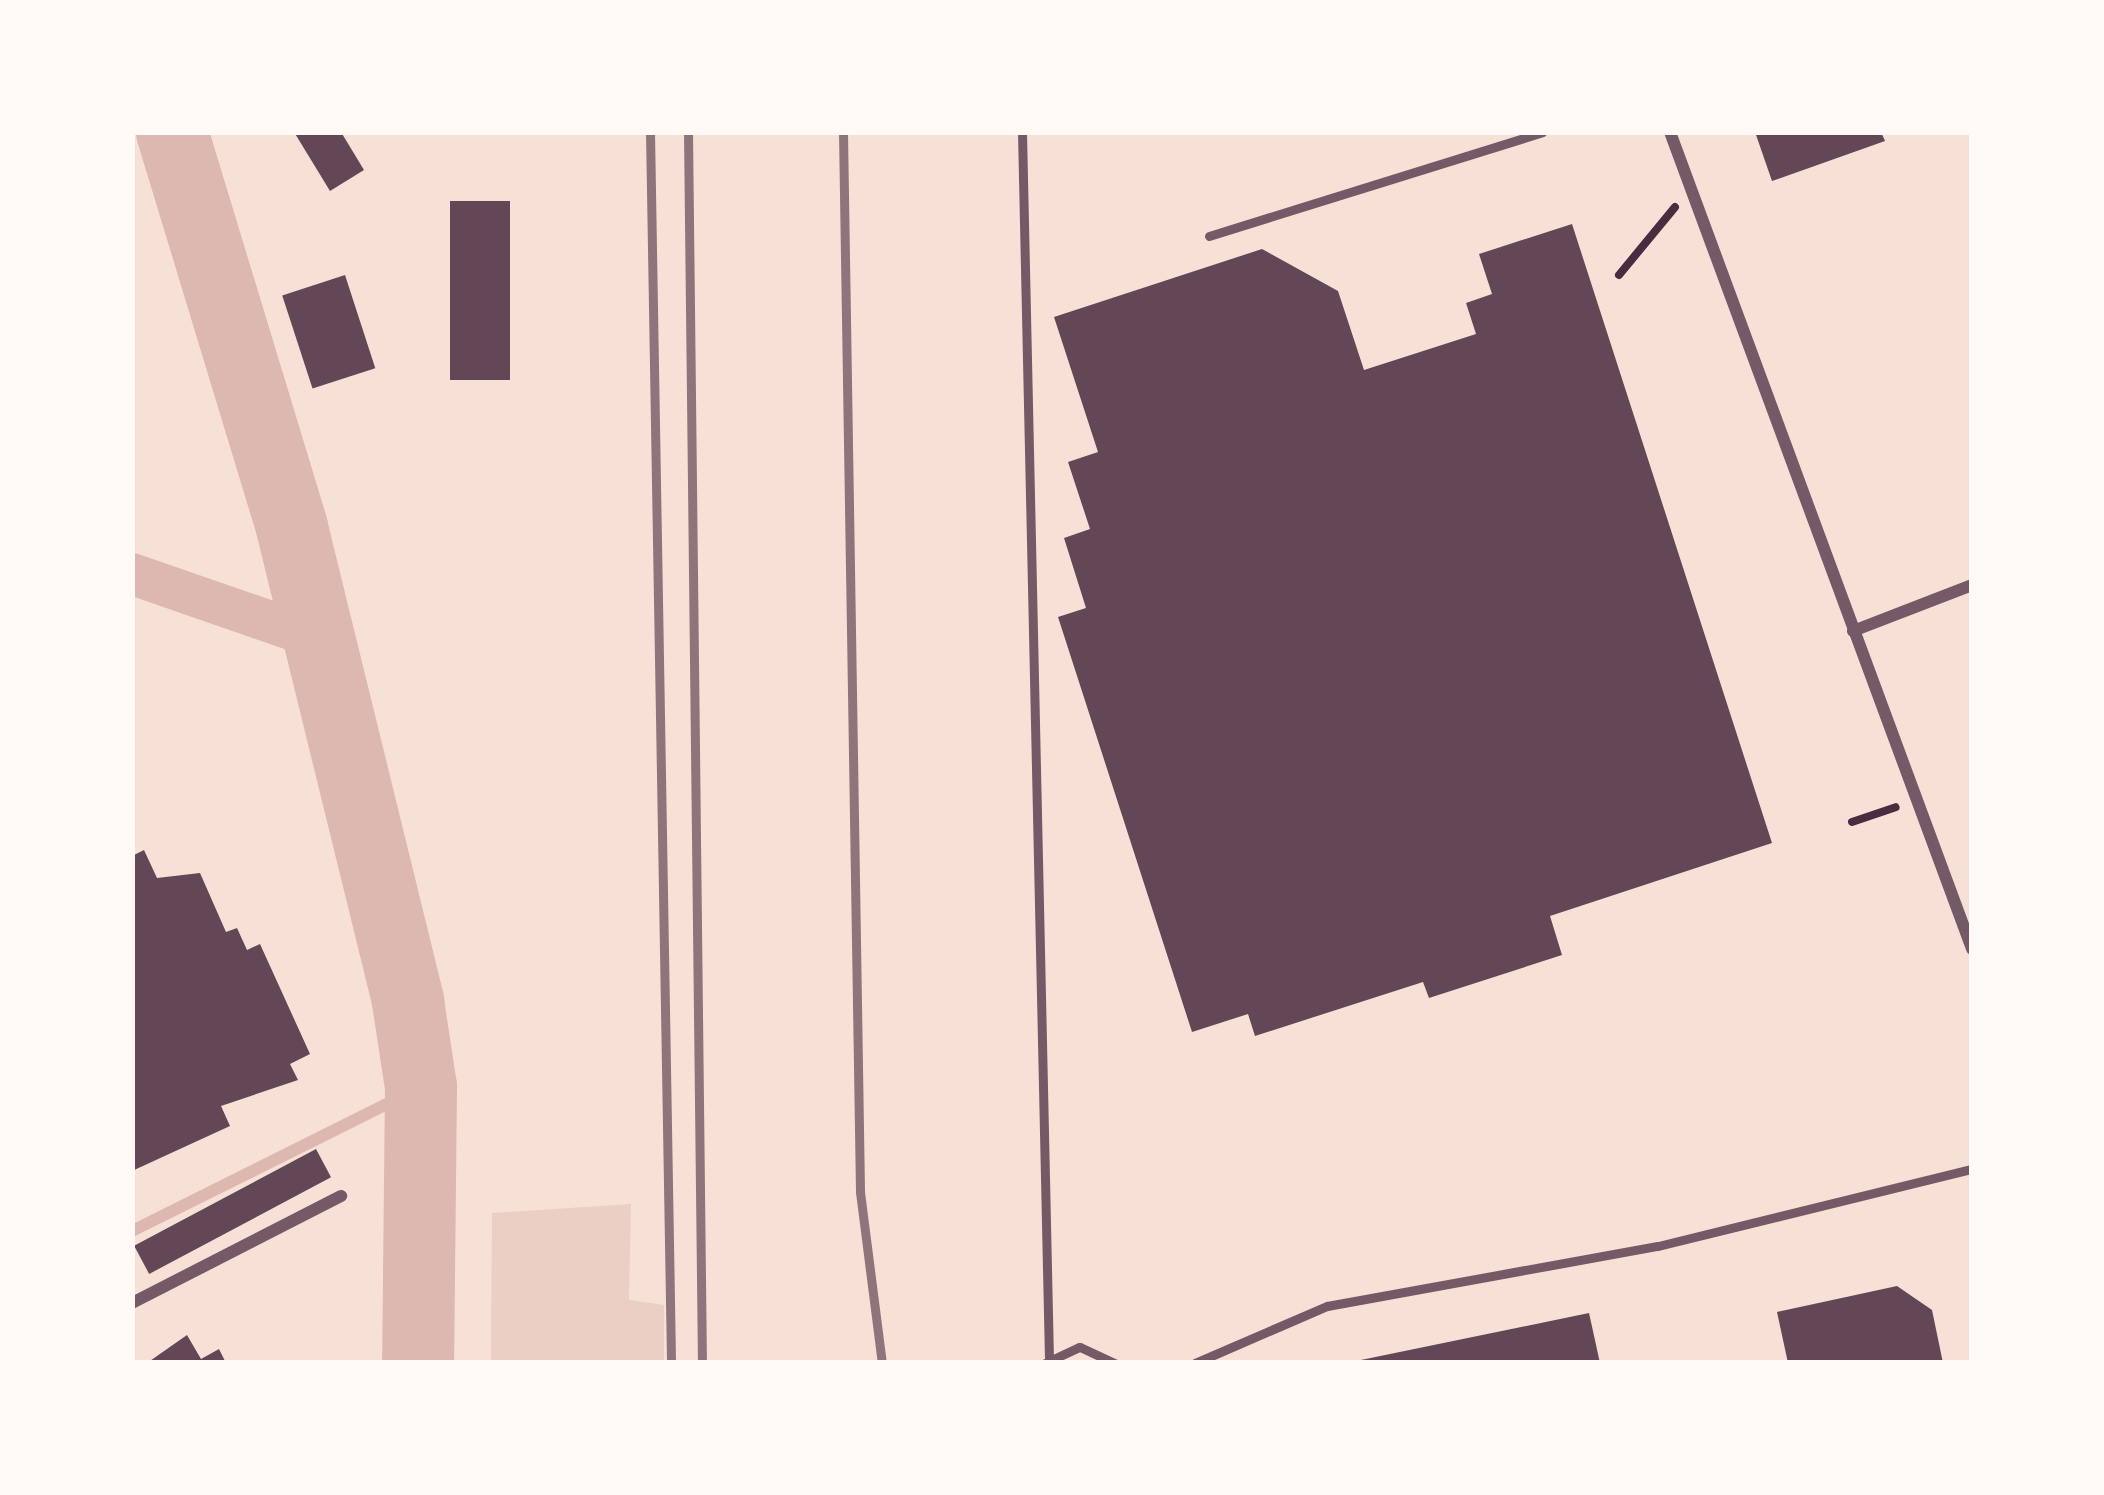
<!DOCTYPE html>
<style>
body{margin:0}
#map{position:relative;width:2104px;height:1495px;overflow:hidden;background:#f7e1d7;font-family:"IBM Plex Sans",sans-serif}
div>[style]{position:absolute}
.green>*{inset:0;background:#ebcfc5}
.stream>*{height:12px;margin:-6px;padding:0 6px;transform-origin:6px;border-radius:6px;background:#dcb8b0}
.canal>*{height:42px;margin:-21px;padding:0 21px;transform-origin:21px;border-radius:21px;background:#dcb8b0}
.river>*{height:72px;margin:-36px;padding:0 36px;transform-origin:36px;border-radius:36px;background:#dcb8b0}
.building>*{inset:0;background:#644757;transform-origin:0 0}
.path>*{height:8px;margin:-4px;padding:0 4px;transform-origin:4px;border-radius:4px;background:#4a2c40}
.service>*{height:9px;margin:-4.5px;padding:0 4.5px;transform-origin:4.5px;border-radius:4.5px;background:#755966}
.minor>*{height:12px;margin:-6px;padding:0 6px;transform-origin:6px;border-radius:6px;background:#755966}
.rail>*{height:9px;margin:-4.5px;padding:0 4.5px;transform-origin:4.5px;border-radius:4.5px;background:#8f747c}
span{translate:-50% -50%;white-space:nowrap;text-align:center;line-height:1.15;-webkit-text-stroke:12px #fffaf5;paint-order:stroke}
.frame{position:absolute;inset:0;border:135px solid #fffaf5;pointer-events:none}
</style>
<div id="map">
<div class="green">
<div style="clip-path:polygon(631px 1204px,629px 1300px,664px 1305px,664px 1363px,491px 1363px,492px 1213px)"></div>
</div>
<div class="stream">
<div style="left:132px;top:1231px;width:323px;rotate:-26.5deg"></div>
</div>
<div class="canal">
<div style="left:132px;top:574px;width:199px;rotate:19.1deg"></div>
</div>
<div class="river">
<div style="left:172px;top:132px;width:414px;rotate:73.1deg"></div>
<div style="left:292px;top:528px;width:488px;rotate:76.2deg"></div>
<div style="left:408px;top:1002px;width:86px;rotate:81.3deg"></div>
<div style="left:421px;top:1087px;width:276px;rotate:90.6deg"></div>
</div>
<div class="building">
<div style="clip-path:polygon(294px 132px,341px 132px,364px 170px,330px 191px)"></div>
<div style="clip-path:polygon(1755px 132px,1881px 132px,1885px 141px,1772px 181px)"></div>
<div style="left:450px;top:201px;width:60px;height:179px"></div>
<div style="clip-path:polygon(1572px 224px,1772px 843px,1550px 916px,1562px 955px,1429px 998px,1423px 982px,1255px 1036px,1248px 1014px,1192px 1032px,1058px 617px,1086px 608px,1064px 538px,1090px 529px,1068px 462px,1098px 452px,1054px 317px,1262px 249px,1338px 291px,1364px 370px,1476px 334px,1466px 303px,1492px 294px,1479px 254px)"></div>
<div style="left:345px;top:275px;width:98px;height:66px;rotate:72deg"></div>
<div style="clip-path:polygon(144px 850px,157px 878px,200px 873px,226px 932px,237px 928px,247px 950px,260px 944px,310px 1054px,290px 1064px,298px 1080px,221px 1106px,230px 1126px,132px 1171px,132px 856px)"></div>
<div style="left:316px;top:1149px;width:32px;height:206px;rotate:62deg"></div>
<div style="clip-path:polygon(1897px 1286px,1932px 1310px,1943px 1363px,1788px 1363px,1777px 1312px)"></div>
<div style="clip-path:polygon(1589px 1313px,1600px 1363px,1356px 1363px,1356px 1361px)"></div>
<div style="clip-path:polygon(187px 1335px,201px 1359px,219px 1349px,226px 1363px,147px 1363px)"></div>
</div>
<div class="path">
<div style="left:1619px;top:275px;width:88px;rotate:-50.5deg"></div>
<div style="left:1852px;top:822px;width:46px;rotate:-18.8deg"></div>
</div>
<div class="service">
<div style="left:1022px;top:132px;width:1225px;rotate:88.74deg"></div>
<div style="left:1209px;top:236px;width:349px;rotate:-17.3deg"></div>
<div style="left:1045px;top:1363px;width:38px;rotate:-25deg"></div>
<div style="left:1080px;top:1347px;width:38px;rotate:25deg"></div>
<div style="left:1195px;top:1363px;width:144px;rotate:-23.4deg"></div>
<div style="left:1327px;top:1306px;width:336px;rotate:-10.3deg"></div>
<div style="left:1658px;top:1246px;width:323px;rotate:-13.8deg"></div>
</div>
<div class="minor">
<div style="left:1670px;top:132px;width:871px;rotate:69.71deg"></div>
<div style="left:1853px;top:631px;width:128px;rotate:-21.1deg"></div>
<div style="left:132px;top:1303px;width:235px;rotate:-27.1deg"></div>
</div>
<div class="rail">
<div style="left:650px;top:132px;width:1231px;rotate:89.02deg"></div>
<div style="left:688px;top:132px;width:1231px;rotate:89.35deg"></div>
<div style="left:843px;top:132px;width:1060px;rotate:89.08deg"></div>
<div style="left:860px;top:1192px;width:172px;rotate:82.7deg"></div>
</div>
<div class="frame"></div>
</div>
